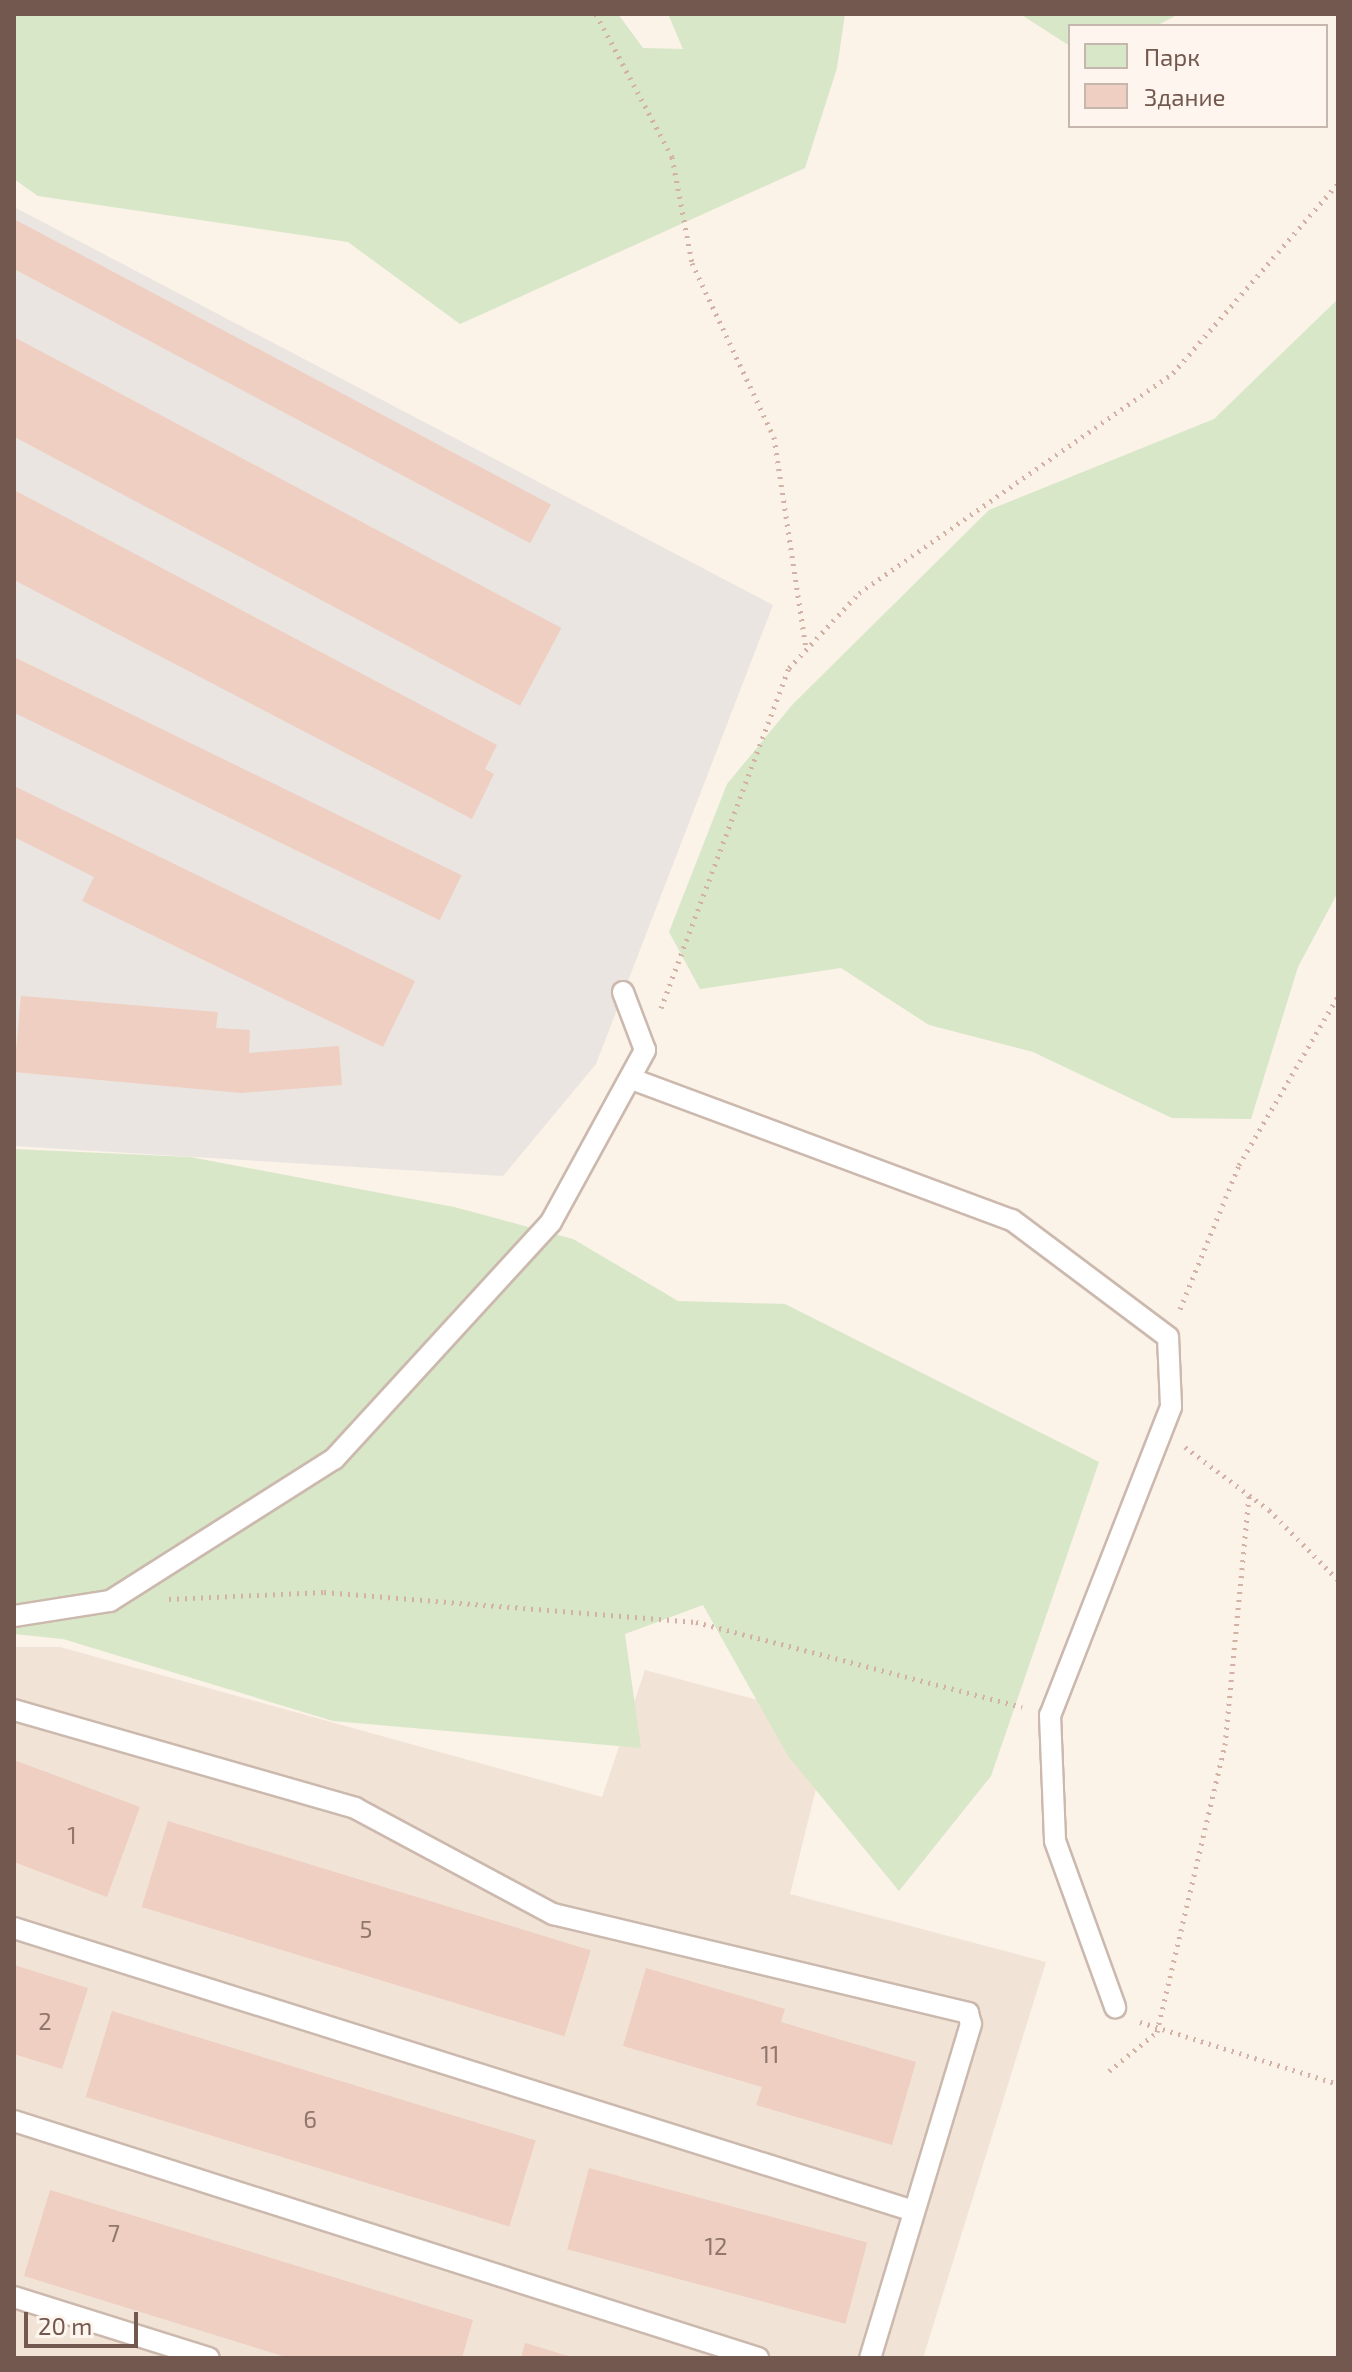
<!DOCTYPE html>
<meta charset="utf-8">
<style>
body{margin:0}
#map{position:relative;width:1352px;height:2372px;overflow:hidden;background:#fbf2e8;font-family:"Exo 2",sans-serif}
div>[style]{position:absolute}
.residential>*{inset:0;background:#f2e3d7}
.industrial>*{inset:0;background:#ebe5e1}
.green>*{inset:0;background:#d7e7c7}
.building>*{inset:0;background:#eecfc1;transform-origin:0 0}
.path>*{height:5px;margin-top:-2.5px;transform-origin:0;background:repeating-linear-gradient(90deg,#d3b2a5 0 2px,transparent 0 8px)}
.roads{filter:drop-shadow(2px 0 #ccb9ae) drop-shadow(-2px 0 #ccb9ae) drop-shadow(0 2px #ccb9ae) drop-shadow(0 -2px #ccb9ae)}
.lane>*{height:20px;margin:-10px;padding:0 10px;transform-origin:10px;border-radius:10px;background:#fff}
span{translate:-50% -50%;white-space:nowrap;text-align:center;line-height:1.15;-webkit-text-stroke:7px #fef6ee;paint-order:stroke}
.number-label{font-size:24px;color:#91766b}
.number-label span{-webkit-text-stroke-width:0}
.frame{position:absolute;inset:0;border:16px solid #72584e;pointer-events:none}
.legend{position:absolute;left:1068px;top:24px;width:260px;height:104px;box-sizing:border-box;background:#fef6ee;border:2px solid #c6b7ae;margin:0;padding:10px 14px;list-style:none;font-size:24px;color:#72584e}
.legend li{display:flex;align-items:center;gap:16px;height:40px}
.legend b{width:40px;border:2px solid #c6b7ae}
.scale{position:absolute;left:24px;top:2312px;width:114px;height:36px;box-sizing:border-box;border:4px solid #72584e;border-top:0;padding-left:10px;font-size:24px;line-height:28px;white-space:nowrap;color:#72584e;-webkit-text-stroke:6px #fef6ee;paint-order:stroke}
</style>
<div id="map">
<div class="residential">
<div style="clip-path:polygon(14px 1647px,60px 1647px,602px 1797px,645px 1670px,833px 1720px,790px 1894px,1046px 1962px,923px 2358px,14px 2358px)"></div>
</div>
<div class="industrial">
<div style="clip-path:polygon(14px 207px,773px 605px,596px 1064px,503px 1176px,14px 1146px)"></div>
</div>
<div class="green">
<div style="clip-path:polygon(14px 14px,618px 14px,643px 48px,683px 49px,668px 14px,845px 14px,837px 68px,805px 168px,460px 324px,348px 242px,38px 196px,14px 179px)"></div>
<div style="clip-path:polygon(1020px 14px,1179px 14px,1156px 26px,1070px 26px,1070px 46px)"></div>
<div style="clip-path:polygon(1338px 299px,1338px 892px,1298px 967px,1251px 1119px,1172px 1118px,1033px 1052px,929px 1025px,841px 968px,700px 989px,669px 932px,727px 784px,793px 704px,989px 510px,1214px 419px)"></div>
<div style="clip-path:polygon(14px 1149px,190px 1157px,454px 1207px,573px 1239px,678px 1301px,785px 1304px,1099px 1462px,991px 1776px,899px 1891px,788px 1756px,703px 1605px,625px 1634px,641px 1748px,333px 1721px,63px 1639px,14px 1634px)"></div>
</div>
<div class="building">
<div style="left:14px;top:219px;width:608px;height:44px;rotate:28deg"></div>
<div style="left:14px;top:337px;width:620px;height:88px;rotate:28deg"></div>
<div style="clip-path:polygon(14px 490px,497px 745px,485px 769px,494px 774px,472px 819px,14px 580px)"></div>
<div style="left:14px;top:657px;width:498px;height:50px;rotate:26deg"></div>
<div style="clip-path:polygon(14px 786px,415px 981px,383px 1047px,82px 901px,94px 877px,14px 837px)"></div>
<div style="clip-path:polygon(21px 996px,218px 1012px,216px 1028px,250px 1030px,249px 1053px,339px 1046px,342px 1085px,241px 1093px,14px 1072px)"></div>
<div style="clip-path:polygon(14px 1760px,140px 1807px,107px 1897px,14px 1862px)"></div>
<div style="left:168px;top:1821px;width:442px;height:90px;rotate:17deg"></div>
<div style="clip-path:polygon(14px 1965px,88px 1988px,62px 2069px,14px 2054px)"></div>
<div style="clip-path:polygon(646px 1968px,785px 2009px,781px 2022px,916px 2062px,892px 2145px,756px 2105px,762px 2087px,623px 2046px)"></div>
<div style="left:112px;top:2011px;width:443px;height:90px;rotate:17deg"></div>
<div style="left:589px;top:2168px;width:288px;height:84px;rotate:15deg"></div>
<div style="clip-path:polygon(50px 2190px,473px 2320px,462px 2358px,289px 2358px,24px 2276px)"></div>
<div style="clip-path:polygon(525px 2343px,572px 2357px,572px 2358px,521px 2358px)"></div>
</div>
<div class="path">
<div style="left:596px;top:14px;width:162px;rotate:62deg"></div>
<div style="left:672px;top:157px;width:108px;rotate:79.3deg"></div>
<div style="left:692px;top:263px;width:192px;rotate:64.8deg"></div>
<div style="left:774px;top:437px;width:214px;rotate:81.4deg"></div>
<div style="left:661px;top:1008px;width:363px;rotate:-69.4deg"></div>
<div style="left:789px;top:668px;width:103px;rotate:-47deg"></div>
<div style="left:859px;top:593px;width:383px;rotate:-35deg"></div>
<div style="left:1173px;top:373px;width:252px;rotate:-49deg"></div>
<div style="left:1180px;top:1309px;width:156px;rotate:-67.7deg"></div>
<div style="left:1239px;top:1165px;width:196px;rotate:-59.6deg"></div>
<div style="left:1185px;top:1447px;width:105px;rotate:36.9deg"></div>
<div style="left:1269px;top:1510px;width:98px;rotate:45.4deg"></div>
<div style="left:169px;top:1599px;width:155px;rotate:-2.6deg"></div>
<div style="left:324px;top:1592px;width:373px;rotate:4.6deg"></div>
<div style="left:696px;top:1622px;width:337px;rotate:14.6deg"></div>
<div style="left:1140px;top:2022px;width:207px;rotate:17.4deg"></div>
<div style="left:1109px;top:2071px;width:62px;rotate:-39.1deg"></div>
<div style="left:1157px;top:2032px;width:295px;rotate:-76.7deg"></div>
<div style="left:1225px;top:1745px;width:252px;rotate:-84.5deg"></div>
</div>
<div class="roads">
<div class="lane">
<div style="left:632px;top:1079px;width:405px;rotate:20.4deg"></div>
<div style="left:1012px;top:1220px;width:195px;rotate:36.9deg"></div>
<div style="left:1168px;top:1337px;width:70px;rotate:87.5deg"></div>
<div style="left:1171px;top:1407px;width:331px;rotate:111.4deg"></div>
<div style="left:1050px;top:1715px;width:126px;rotate:87.7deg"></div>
<div style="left:1055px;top:1841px;width:177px;rotate:70.1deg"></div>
<div style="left:14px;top:1616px;width:97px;rotate:-8.9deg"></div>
<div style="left:110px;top:1601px;width:265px;rotate:-32.4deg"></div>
<div style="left:334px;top:1459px;width:321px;rotate:-47.5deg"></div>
<div style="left:551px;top:1222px;width:196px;rotate:-61.3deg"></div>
<div style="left:645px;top:1050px;width:62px;rotate:-110.8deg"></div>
<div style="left:14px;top:1710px;width:355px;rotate:16deg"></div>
<div style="left:355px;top:1808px;width:225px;rotate:28.2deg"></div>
<div style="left:553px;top:1914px;width:427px;rotate:13.4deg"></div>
<div style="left:968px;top:2013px;width:11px;rotate:75deg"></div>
<div style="left:971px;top:2024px;width:349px;rotate:106.8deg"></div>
<div style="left:14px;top:1928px;width:943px;rotate:17.46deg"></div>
<div style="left:14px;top:2121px;width:781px;rotate:17.67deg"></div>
<div style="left:14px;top:2297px;width:204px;rotate:17.4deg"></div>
</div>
</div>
<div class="number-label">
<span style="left:72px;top:1835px">1</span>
<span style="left:366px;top:1929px">5</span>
<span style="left:45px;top:2021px">2</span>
<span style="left:770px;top:2054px">11</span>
<span style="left:310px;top:2119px">6</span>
<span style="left:114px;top:2233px">7</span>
<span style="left:716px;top:2246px">12</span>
</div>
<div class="frame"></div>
<ul class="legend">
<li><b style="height:22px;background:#d7e7c7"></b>Парк</li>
<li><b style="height:22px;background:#eecfc1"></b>Здание</li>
</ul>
<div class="scale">20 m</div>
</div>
